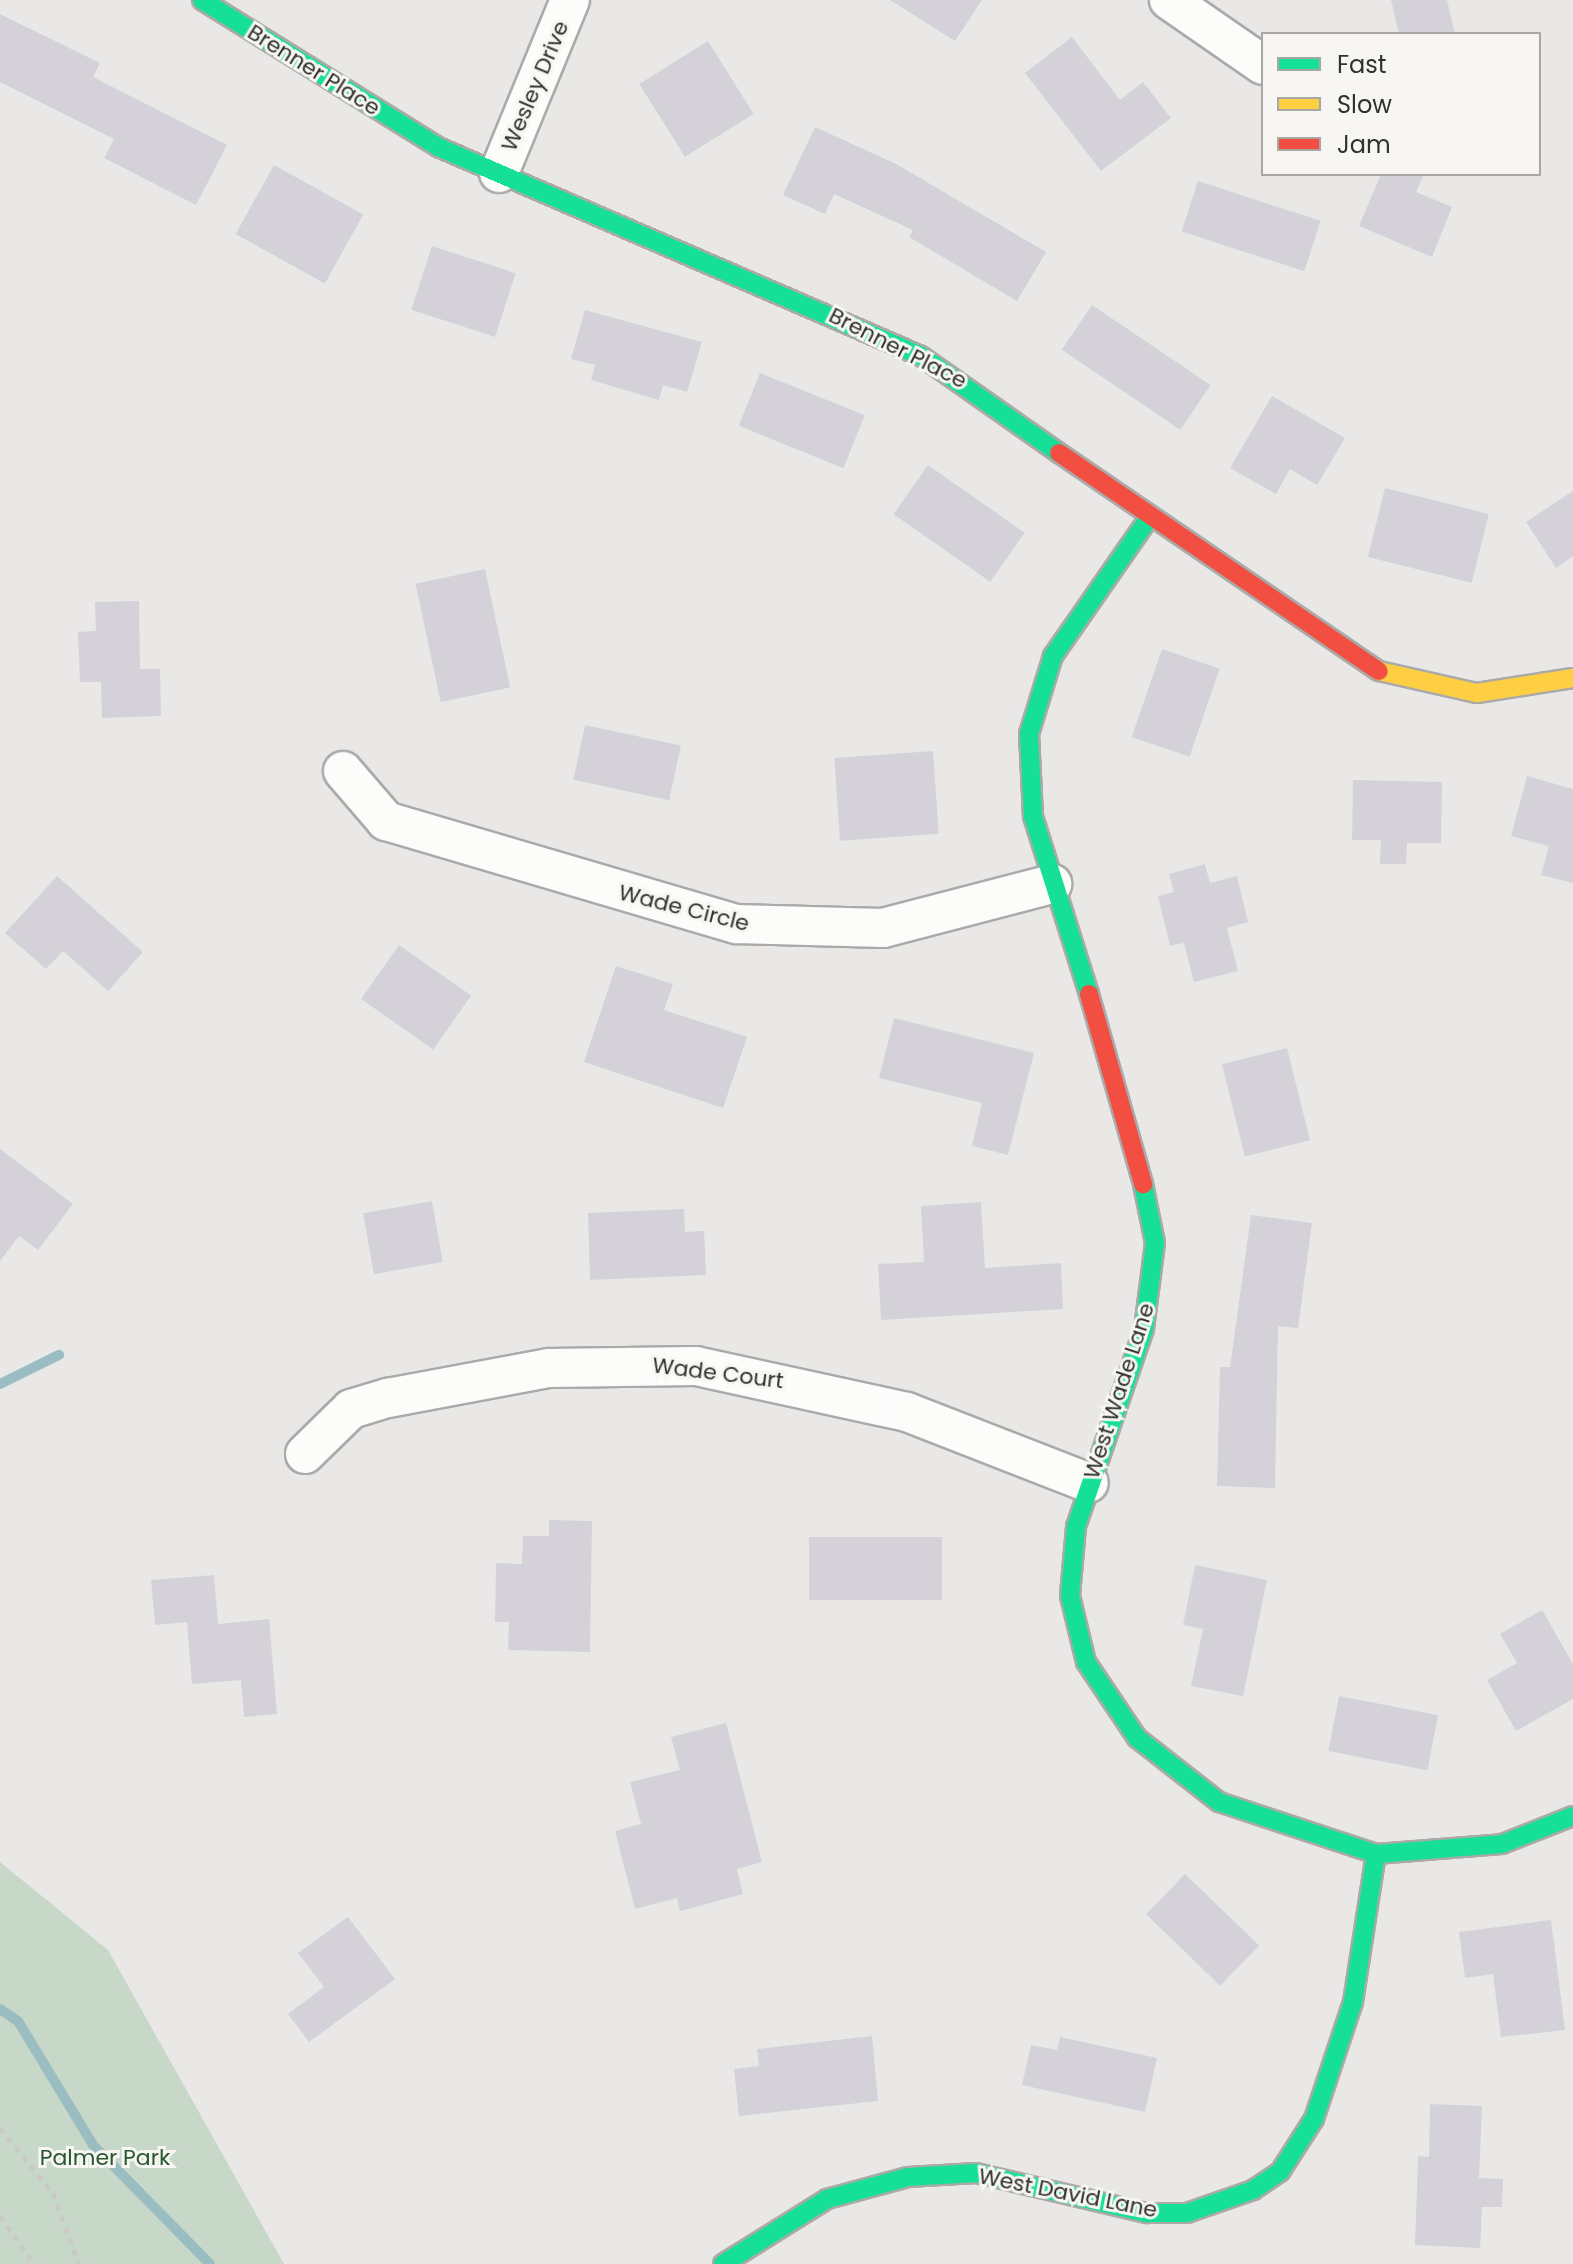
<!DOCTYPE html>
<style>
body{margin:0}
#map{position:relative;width:1573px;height:2264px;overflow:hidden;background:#e9e8e7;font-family:Poppins,sans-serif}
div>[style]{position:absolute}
.green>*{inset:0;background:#c7d8c8}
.stream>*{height:10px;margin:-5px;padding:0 5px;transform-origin:5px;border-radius:5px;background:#99bdc0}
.building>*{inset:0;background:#d4d2d8;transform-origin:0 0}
.path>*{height:5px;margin-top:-2.5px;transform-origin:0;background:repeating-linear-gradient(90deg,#cac9c8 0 6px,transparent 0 12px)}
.roads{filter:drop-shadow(2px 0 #abaaa9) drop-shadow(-2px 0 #abaaa9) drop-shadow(0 2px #abaaa9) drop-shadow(0 -2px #abaaa9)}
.street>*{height:38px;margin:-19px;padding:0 19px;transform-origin:19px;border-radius:19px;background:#fcfcfb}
.fast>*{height:18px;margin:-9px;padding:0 9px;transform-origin:9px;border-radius:9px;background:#16e098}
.slow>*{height:18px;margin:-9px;padding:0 9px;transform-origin:9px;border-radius:9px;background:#ffcf43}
.jam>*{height:18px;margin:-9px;padding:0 9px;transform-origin:9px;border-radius:9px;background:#f24e42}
span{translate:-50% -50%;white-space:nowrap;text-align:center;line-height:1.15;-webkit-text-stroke:6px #f7f6f3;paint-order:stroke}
.street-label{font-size:22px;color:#313130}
.park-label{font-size:22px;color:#26572f}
.legend{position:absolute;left:1261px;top:32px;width:280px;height:144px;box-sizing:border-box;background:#f7f6f3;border:2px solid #a8a7a5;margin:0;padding:10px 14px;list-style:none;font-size:24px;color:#313130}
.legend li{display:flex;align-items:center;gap:16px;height:40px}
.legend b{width:40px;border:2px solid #a8a7a5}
</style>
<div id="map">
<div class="green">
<div style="clip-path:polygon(0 1862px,108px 1950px,284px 2264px,0 2264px)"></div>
</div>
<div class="stream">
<div style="left:0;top:1384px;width:66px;rotate:-26.2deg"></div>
<div style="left:0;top:2009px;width:22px;rotate:34deg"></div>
<div style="left:18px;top:2021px;width:145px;rotate:58.8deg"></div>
<div style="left:93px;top:2145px;width:167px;rotate:45.5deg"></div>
</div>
<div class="building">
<div style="clip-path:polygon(890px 0,982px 0,955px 41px)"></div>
<div style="clip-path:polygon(1391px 0,1447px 0,1455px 34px,1399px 34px)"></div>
<div style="clip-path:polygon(0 14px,100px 63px,93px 77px,227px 145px,196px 205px,104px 158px,114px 139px,0 82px)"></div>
<div style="clip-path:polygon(1072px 37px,1120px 100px,1143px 82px,1171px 118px,1101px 171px,1025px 73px)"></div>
<div style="left:708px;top:41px;width:86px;height:81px;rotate:58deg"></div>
<div style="clip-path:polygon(815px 127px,896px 164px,1046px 252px,1017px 301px,909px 237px,913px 230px,834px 194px,825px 214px,783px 195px)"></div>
<div style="left:274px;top:165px;width:102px;height:79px;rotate:29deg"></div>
<div style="clip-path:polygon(1381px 174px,1424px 174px,1416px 192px,1452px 207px,1432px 257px,1359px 226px)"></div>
<div style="left:1198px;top:181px;width:129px;height:53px;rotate:18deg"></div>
<div style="left:432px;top:246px;width:88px;height:67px;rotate:18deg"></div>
<div style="left:1092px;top:305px;width:143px;height:54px;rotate:34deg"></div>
<div style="clip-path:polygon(585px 310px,702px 342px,687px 392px,663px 385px,659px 400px,591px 380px,595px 365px,571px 359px)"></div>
<div style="left:760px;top:373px;width:113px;height:57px;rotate:22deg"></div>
<div style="clip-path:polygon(1272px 396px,1345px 438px,1317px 485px,1290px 469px,1276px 494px,1230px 468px)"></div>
<div style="left:928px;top:465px;width:118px;height:60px;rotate:35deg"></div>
<div style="left:1385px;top:488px;width:107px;height:71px;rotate:14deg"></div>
<div style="clip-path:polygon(1573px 491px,1573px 556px,1556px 568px,1526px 522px)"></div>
<div style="left:485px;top:569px;width:121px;height:71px;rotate:78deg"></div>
<div style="clip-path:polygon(139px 601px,140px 669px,160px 669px,161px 716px,102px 718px,101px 682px,80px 682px,78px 632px,96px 631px,95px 602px)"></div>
<div style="left:1162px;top:649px;width:61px;height:93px;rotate:19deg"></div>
<div style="left:585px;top:725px;width:98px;height:56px;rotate:12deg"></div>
<div style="left:933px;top:751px;width:83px;height:99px;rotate:86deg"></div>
<div style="clip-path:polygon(1527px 776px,1573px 789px,1573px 883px,1541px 875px,1549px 846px,1511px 836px)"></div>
<div style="clip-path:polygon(1353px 780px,1442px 782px,1441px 843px,1407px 843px,1406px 864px,1380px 864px,1381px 840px,1352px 840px)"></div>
<div style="clip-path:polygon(1205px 864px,1210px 883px,1237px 876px,1248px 922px,1227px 928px,1238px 971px,1194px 982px,1184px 943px,1170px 946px,1158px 896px,1174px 892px,1169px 874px)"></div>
<div style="clip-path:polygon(57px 876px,143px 952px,108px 991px,63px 951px,46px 969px,5px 933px)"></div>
<div style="left:399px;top:945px;width:88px;height:66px;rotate:35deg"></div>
<div style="clip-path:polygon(616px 966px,673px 984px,664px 1010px,747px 1037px,723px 1108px,584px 1062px)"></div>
<div style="clip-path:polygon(894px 1018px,1034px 1053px,1008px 1155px,972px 1146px,982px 1103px,879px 1078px)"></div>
<div style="left:1287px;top:1048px;width:95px;height:67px;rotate:76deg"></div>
<div style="clip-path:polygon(0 1149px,73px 1204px,38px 1250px,19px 1236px,0 1261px)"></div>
<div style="left:432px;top:1201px;width:62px;height:70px;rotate:80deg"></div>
<div style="clip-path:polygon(981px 1202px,985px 1268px,1061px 1263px,1063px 1309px,881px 1320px,878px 1264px,924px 1262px,921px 1206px)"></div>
<div style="clip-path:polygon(684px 1209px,685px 1232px,704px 1231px,706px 1275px,590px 1280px,588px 1213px)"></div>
<div style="clip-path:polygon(1251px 1215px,1312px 1223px,1298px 1328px,1278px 1326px,1275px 1488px,1217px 1486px,1220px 1367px,1230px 1367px)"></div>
<div style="clip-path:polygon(549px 1520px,592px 1521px,590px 1652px,508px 1650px,509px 1622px,495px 1622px,496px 1563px,522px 1564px,523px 1536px,549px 1536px)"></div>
<div style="left:809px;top:1537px;width:133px;height:63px"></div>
<div style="clip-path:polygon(1195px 1565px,1267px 1580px,1243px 1696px,1191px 1686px,1203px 1629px,1183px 1625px)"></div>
<div style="clip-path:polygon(214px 1575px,218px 1624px,269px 1619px,277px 1714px,244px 1717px,241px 1680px,192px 1684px,187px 1622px,155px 1625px,151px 1580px)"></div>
<div style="clip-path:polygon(1542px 1610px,1573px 1664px,1573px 1699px,1516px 1731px,1487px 1680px,1517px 1663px,1500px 1634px)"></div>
<div style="left:1339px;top:1696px;width:101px;height:56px;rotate:11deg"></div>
<div style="clip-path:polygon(726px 1723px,762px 1862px,737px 1869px,743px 1894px,680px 1911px,677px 1898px,635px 1909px,615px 1831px,641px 1824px,630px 1782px,680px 1770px,671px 1737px)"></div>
<div style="left:1185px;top:1874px;width:103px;height:56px;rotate:44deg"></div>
<div style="clip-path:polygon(348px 1917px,395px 1979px,309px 2042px,288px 2014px,324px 1987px,298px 1953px)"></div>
<div style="clip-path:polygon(1551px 1920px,1565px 2030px,1501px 2037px,1493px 1974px,1465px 1978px,1459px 1932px)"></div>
<div style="clip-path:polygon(872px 2036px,878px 2101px,739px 2116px,734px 2069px,759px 2066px,757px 2049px)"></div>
<div style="clip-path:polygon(1060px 2037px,1157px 2058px,1145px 2112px,1022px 2085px,1031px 2045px,1057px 2050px)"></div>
<div style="clip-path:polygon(1430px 2104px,1482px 2106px,1479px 2178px,1503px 2179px,1502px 2207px,1482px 2207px,1480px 2248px,1415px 2245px,1418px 2156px,1429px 2157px)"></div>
</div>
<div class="path">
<div style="left:0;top:2128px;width:84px;rotate:50.8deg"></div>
<div style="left:53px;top:2193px;width:76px;rotate:69.9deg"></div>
<div style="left:0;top:2216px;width:59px;rotate:54.7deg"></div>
</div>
<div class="roads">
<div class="street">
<div style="left:1169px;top:0;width:114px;rotate:34.7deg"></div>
<div style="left:499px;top:173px;width:187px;rotate:-67.7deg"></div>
<div style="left:343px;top:771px;width:66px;rotate:49.3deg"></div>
<div style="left:386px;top:821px;width:366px;rotate:16.4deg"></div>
<div style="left:737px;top:924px;width:146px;rotate:1.6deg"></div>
<div style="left:883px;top:928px;width:175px;rotate:-14.6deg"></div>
<div style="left:305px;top:1454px;width:64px;rotate:-44.4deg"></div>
<div style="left:351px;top:1409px;width:39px;rotate:-17deg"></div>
<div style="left:388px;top:1398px;width:164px;rotate:-10.6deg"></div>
<div style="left:549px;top:1368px;width:147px;rotate:-0.8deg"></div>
<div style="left:696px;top:1366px;width:216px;rotate:12.3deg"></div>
<div style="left:907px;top:1412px;width:195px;rotate:21.3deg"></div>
</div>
<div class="fast">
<div style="left:202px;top:0;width:278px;rotate:31.9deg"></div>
<div style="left:438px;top:147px;width:526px;rotate:23.4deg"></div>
<div style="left:921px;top:356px;width:169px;rotate:35.1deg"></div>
<div style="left:1089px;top:994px;width:187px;rotate:-107.5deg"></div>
<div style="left:1033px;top:816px;width:82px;rotate:-92.8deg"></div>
<div style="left:1029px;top:734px;width:82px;rotate:-72.9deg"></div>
<div style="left:1053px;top:656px;width:168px;rotate:-55.2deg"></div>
<div style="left:1143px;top:1184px;width:60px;rotate:78.5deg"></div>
<div style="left:1155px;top:1243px;width:87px;rotate:97.3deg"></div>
<div style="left:1144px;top:1329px;width:209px;rotate:109deg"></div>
<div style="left:1076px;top:1527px;width:69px;rotate:95deg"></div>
<div style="left:1070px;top:1596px;width:68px;rotate:76.4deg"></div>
<div style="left:1086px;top:1662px;width:92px;rotate:56.1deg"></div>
<div style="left:1137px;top:1738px;width:104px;rotate:38deg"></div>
<div style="left:1219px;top:1802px;width:165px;rotate:18.3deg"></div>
<div style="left:1376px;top:1854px;width:126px;rotate:-4.5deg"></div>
<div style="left:1502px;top:1844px;width:76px;rotate:-21.5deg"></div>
<div style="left:723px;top:2264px;width:123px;rotate:-32deg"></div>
<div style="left:827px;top:2199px;width:84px;rotate:-15.2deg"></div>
<div style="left:908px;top:2177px;width:68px;rotate:-3.4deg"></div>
<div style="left:976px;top:2173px;width:176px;rotate:13.2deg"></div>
<div style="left:1147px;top:2213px;width:40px"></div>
<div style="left:1187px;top:2213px;width:70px;rotate:-19.2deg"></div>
<div style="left:1253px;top:2190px;width:32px;rotate:-34deg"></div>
<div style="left:1280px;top:2172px;width:63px;rotate:-57.3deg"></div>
<div style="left:1314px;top:2119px;width:123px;rotate:-71.6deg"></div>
<div style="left:1353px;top:2002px;width:150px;rotate:-81.2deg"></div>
</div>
<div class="slow">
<div style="left:1379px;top:671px;width:100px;rotate:12.7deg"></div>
<div style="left:1477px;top:693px;width:97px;rotate:-8.9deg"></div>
</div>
<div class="jam">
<div style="left:1059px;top:453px;width:387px;rotate:34.3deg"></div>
<div style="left:1089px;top:994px;width:198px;rotate:74.1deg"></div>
</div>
</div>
<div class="street-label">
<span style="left:314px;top:70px;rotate:32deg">Brenner Place</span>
<span style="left:535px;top:86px;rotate:-67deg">Wesley Drive</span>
<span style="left:898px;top:348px;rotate:27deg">Brenner Place</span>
<span style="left:684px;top:908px;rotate:14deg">Wade Circle</span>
<span style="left:718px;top:1373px;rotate:7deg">Wade Court</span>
<span style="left:1119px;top:1391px;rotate:-72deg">West Wade Lane</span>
<span style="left:1068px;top:2193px;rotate:11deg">West David Lane</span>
</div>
<div class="park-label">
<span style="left:105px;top:2158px">Palmer Park</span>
</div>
<ul class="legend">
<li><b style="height:10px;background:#16e098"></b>Fast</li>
<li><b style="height:10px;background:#ffcf43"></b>Slow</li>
<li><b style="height:10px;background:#f24e42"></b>Jam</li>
</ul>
</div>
